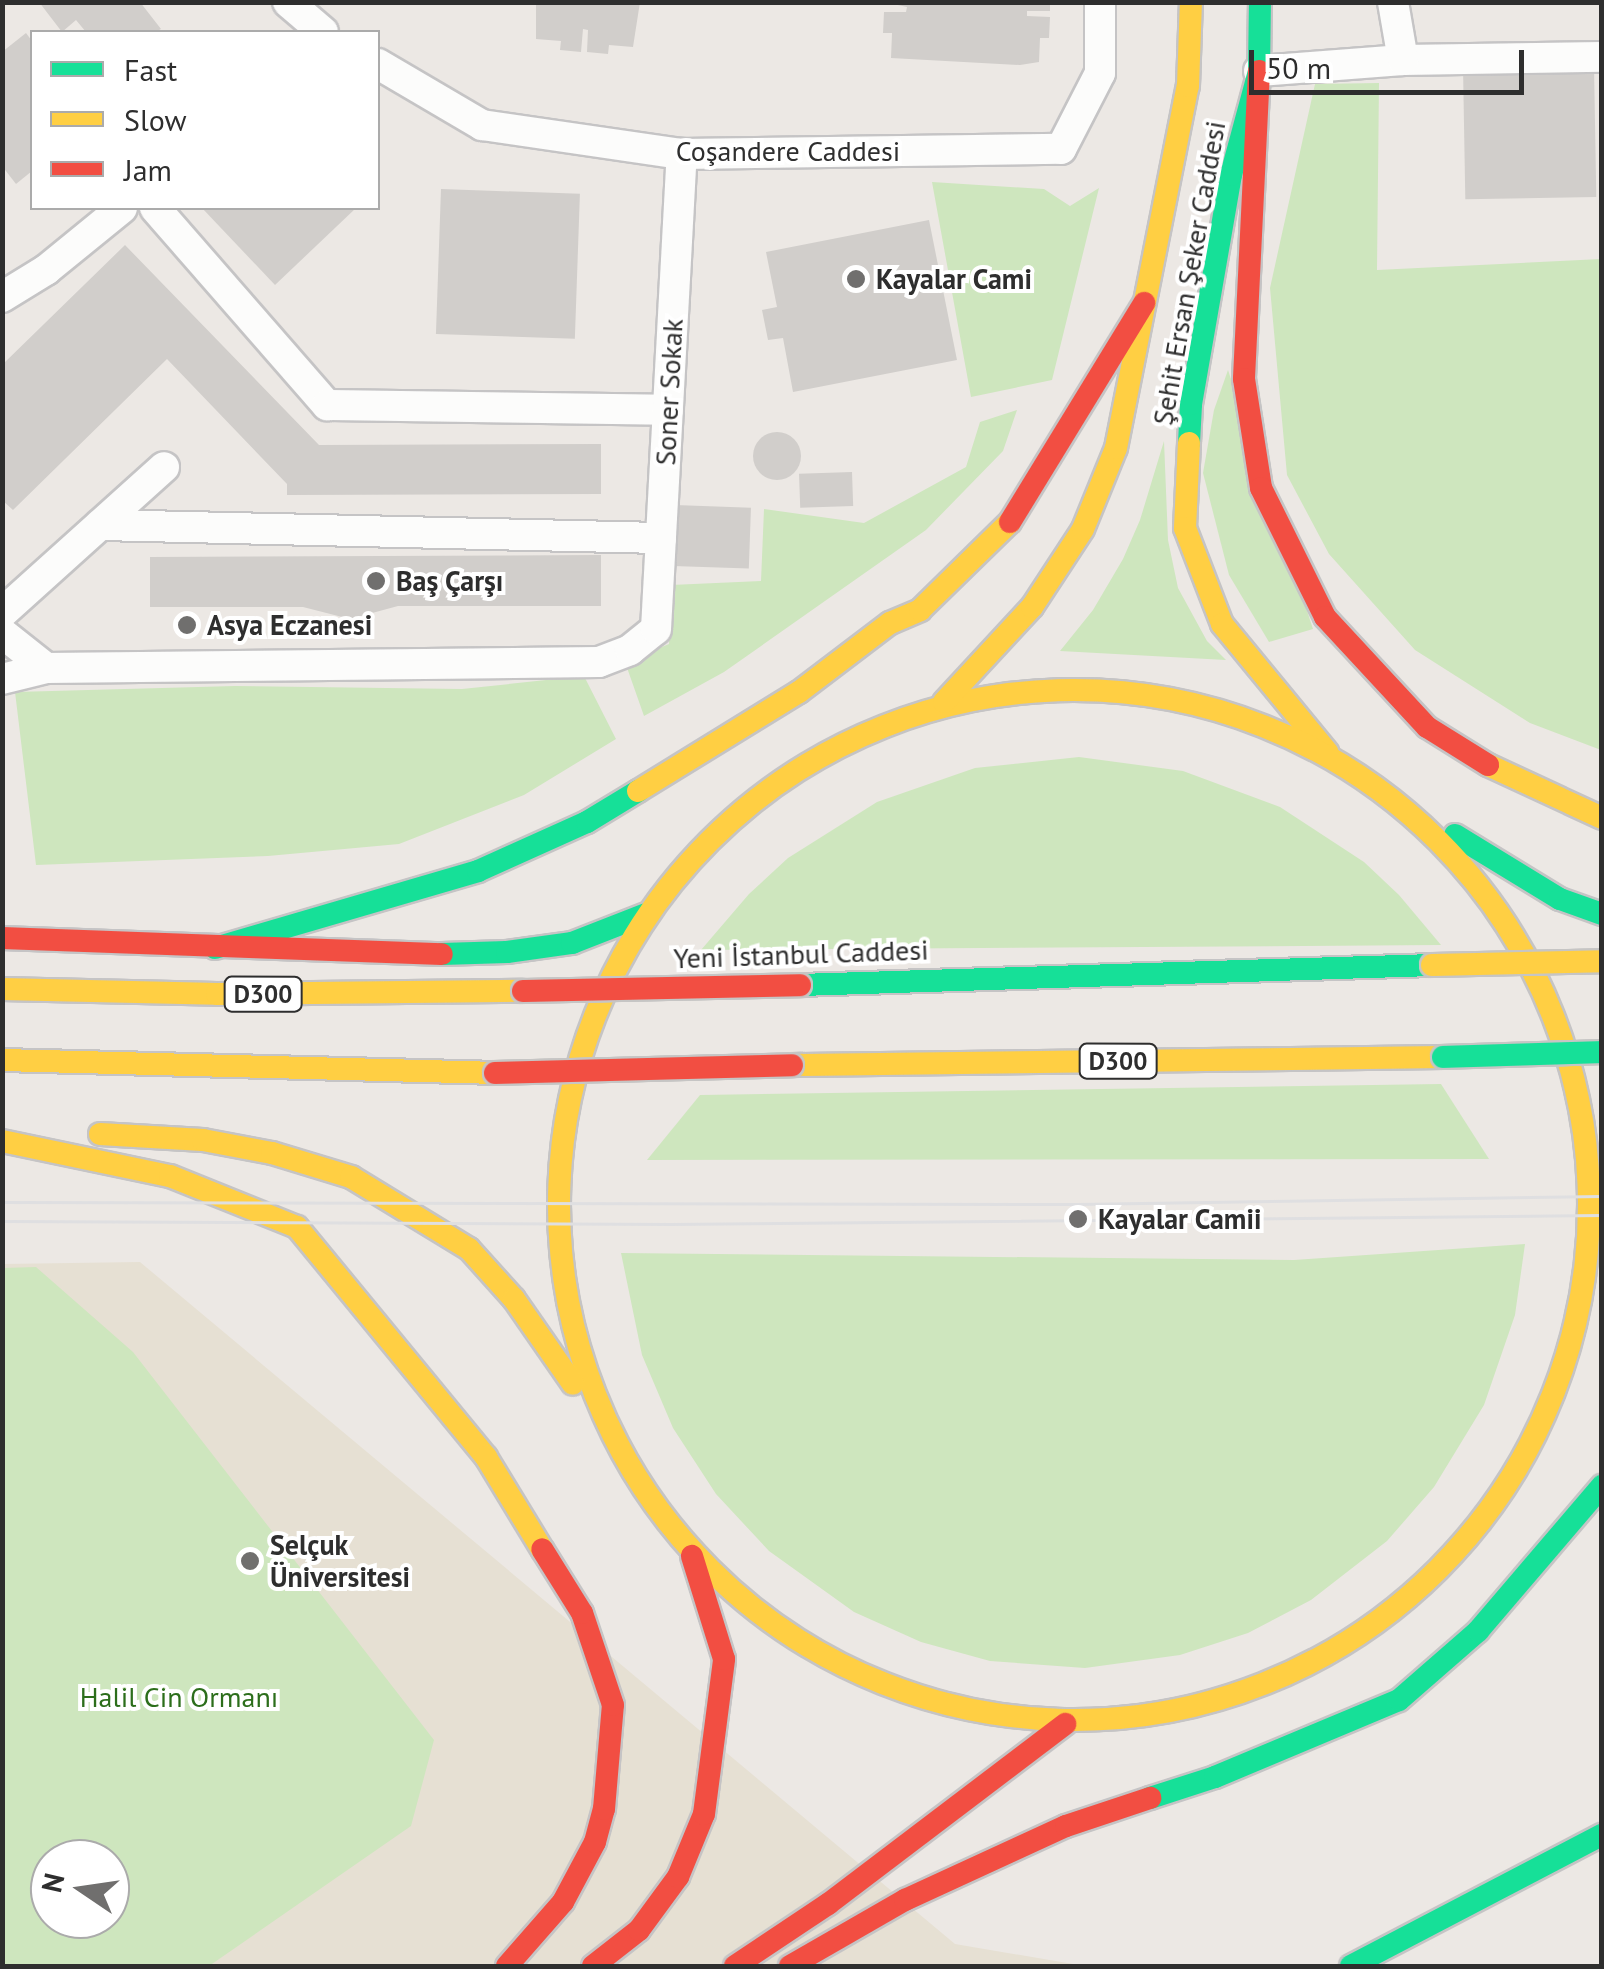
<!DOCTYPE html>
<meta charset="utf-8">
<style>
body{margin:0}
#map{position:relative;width:1604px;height:1969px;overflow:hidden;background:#ece8e4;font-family:"PT Sans",sans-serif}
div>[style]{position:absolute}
.education>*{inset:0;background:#e6e0d3}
.green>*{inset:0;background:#cee6be}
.building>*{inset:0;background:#d1cecb;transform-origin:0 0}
.round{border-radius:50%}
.roads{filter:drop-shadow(2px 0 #c5c4c5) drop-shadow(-2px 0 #c5c4c5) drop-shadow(0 2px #c5c4c5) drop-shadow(0 -2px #c5c4c5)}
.street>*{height:30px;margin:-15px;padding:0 15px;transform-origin:15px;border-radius:15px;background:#fcfcfb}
.fast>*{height:22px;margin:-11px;padding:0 11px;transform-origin:11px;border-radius:11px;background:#16e098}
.slow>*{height:22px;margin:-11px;padding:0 11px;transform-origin:11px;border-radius:11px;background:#ffcf43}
.slow>.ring{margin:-11px;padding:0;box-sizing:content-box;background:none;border:22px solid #ffcf43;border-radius:50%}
.jam>*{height:22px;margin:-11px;padding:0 11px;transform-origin:11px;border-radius:11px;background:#f24e42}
.tram>*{height:2.5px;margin:-1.25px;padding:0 1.25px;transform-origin:1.25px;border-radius:1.25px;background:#dfdfe1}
.bridges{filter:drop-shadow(2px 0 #c6c5c4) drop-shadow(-2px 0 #c6c5c4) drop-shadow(0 2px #c6c5c4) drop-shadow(0 -2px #c6c5c4)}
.fast-bridge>*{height:22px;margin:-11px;padding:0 11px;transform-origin:11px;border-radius:11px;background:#16e098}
.slow-bridge>*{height:22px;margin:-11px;padding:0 11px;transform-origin:11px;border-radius:11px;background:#ffcf43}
.jam-bridge>*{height:22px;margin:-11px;padding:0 11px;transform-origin:11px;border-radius:11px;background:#f24e42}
.dots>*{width:28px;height:28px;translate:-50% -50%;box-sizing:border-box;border:5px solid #fff;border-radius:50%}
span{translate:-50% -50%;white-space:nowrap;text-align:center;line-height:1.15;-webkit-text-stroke:8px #fff;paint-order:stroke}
.shield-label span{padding:2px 8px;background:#fff;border:2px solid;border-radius:8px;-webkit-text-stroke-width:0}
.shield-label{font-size:25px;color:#2e2e2e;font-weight:700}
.street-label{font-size:28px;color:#2e2e2e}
.poi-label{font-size:28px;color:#2e2e2e;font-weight:700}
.left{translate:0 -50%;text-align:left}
.park-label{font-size:28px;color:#2c6e1b}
.frame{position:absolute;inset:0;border:5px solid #2e2e2e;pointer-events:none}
.legend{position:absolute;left:30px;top:30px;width:350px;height:180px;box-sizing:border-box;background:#fff;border:2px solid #ababab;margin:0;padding:12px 18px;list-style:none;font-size:30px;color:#2e2e2e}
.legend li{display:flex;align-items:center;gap:20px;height:50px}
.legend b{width:50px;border:2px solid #ababab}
.north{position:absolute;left:30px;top:1839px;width:100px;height:100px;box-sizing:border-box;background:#fff;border:2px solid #ababab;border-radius:50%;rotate:283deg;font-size:28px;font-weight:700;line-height:40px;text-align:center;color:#2e2e2e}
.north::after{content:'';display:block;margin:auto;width:35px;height:45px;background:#706f6e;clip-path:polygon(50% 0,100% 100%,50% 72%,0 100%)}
.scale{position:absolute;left:1249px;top:50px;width:275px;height:45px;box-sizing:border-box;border:5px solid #2e2e2e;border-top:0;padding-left:12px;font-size:30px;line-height:35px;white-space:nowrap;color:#2e2e2e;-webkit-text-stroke:8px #fff;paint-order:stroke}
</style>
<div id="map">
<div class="education">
<div style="clip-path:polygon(evenodd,140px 1262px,955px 1944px,1085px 1966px,3px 1966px,2px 1264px,140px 1262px,50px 1859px,110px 1859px,110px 1919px,50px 1919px,50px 1859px)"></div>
</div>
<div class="green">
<div style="clip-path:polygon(1379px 83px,1377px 270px,1601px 259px,1601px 750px,1530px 723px,1415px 650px,1329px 554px,1287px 475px,1270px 288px,1315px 84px)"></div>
<div style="clip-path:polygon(932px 182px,1044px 189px,1070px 206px,1099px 188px,1052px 380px,971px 397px)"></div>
<div style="clip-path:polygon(1228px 370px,1313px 629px,1269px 642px,1229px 575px,1203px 473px,1214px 410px)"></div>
<div style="clip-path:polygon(1017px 410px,1003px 451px,926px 530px,724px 672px,644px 716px,625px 662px,669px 644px,671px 585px,761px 581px,764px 509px,864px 523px,966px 467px,980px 422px)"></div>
<div style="clip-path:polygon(1164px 441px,1168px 540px,1178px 588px,1207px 641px,1226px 660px,1060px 651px,1093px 610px,1123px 559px,1140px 520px)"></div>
<div style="clip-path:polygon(584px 676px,616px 739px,524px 795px,399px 844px,268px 856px,36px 865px,15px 692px,235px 686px,462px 689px)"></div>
<div style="clip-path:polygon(1079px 757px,1183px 771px,1280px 807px,1364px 862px,1399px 895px,1441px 945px,701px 950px,749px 894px,788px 858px,877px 802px,975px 768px)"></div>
<div style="clip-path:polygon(1441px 1084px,1489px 1159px,647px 1160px,700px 1095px)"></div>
<div style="clip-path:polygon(1525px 1244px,1515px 1315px,1484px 1405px,1434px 1487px,1387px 1541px,1311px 1600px,1248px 1633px,1180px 1655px,1085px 1668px,990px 1661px,921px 1642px,854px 1612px,769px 1551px,716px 1494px,673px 1428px,642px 1355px,621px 1253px,1294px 1260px)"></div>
<div style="clip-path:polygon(evenodd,36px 1267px,133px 1352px,434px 1740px,411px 1826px,209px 1966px,3px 1966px,2px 1268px,36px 1267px,110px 1859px,110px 1919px,50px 1919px,50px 1859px,110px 1859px)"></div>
</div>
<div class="building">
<div style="clip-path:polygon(39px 2px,140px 2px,161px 29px,155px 32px,86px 32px,76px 20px,62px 32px)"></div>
<div style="clip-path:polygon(536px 2px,640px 2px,633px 47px,609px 45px,608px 54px,587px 52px,588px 30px,583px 29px,581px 52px,560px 50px,561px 41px,536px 39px)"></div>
<div style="clip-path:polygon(884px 2px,1050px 2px,1050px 11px,1027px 11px,1027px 16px,1050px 17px,1049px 38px,1040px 38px,1039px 62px,1020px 65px,891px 58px,892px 33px,883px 33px,884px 12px,906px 12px,907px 7px)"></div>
<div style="clip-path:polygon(26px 33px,32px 41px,32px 171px,16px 184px,2px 166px,2px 52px)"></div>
<div style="left:1594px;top:66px;width:131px;height:131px;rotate:89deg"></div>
<div style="left:441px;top:189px;width:139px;height:145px;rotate:2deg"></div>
<div style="clip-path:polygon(202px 208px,356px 208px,275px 285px)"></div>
<div style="clip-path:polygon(929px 220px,957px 360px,793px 392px,783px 338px,768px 340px,762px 310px,777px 307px,766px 252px)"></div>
<div style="clip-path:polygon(125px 245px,319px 445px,601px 444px,601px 494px,287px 495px,287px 484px,167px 359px,13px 510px,2px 500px,2px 365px)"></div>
<div class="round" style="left:753px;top:432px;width:48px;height:48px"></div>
<div style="left:852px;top:472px;width:34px;height:53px;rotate:88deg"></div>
<div style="left:675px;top:505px;width:76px;height:61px;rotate:2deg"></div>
<div style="clip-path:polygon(601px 555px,601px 606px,398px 606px,350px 619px,303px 607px,150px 607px,150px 557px)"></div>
</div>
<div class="roads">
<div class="street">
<div style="left:288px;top:2px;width:46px;rotate:40.6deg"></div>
<div style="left:1403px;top:60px;width:199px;rotate:-0.9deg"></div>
<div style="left:378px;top:64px;width:121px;rotate:30.4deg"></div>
<div style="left:482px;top:125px;width:202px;rotate:8.3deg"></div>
<div style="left:682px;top:154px;width:379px;rotate:-0.8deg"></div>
<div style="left:1061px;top:149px;width:85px;rotate:-62.8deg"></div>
<div style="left:1100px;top:73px;width:71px;rotate:-90deg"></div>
<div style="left:1259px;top:71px;width:144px;rotate:-4.4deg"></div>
<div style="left:1403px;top:60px;width:59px;rotate:-99.8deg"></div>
<div style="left:155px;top:208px;width:262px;rotate:48.9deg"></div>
<div style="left:327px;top:405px;width:341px;rotate:0.8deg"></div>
<div style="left:2px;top:297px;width:52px;rotate:-31.5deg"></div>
<div style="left:46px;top:270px;width:98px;rotate:-39.2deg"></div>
<div style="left:100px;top:525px;width:561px;rotate:1.33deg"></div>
<div style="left:2px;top:613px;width:218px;rotate:-42deg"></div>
<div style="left:2px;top:633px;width:56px;rotate:38.5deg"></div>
<div style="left:46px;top:668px;width:553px;rotate:-0.62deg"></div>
<div style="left:599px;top:662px;width:33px;rotate:-21deg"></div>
<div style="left:630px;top:650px;width:33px;rotate:-39deg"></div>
<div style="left:656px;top:629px;width:476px;rotate:-86.9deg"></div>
<div style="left:2px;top:679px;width:45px;rotate:-14deg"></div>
</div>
<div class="fast">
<div style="left:1189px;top:443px;width:39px;rotate:-87deg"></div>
<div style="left:1191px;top:404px;width:232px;rotate:-80.1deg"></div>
<div style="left:1231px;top:175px;width:108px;rotate:-74.9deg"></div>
<div style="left:1259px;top:71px;width:69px;rotate:-89.2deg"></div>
<div style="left:1455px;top:835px;width:123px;rotate:31.4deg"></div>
<div style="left:1560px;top:899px;width:45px;rotate:19.7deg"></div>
<div style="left:215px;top:948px;width:274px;rotate:-16.3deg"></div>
<div style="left:478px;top:871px;width:120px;rotate:-24.2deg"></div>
<div style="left:587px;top:822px;width:60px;rotate:-31.3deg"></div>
<div style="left:442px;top:954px;width:65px;rotate:-1.8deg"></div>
<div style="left:507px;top:952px;width:66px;rotate:-7.9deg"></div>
<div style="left:572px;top:943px;width:79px;rotate:-21.4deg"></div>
<div style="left:800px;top:985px;width:632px;rotate:-1.81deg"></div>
<div style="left:1150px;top:1798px;width:68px;rotate:-17.9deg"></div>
<div style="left:1215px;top:1777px;width:199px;rotate:-22.7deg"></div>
<div style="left:1399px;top:1700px;width:105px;rotate:-41.1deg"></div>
<div style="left:1478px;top:1631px;width:191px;rotate:-49.5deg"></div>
<div style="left:1351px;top:1966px;width:283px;rotate:-27.6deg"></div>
</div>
<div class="slow">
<div style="left:1189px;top:443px;width:85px;rotate:92.7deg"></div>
<div style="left:1185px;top:528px;width:103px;rotate:68.9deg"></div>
<div style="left:1222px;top:624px;width:166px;rotate:50.6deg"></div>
<div class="ring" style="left:559px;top:690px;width:1008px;height:1008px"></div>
<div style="left:944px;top:702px;width:129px;rotate:-47.2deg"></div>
<div style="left:1032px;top:607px;width:93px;rotate:-56.8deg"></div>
<div style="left:1083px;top:529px;width:87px;rotate:-67.8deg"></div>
<div style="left:1116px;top:448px;width:369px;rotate:-78.8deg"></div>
<div style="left:1188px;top:86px;width:84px;rotate:-88deg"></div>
<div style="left:1488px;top:765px;width:126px;rotate:24.9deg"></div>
<div style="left:638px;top:791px;width:189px;rotate:-31.6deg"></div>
<div style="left:799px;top:692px;width:114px;rotate:-37.2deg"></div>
<div style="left:890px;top:623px;width:33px;rotate:-23deg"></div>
<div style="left:920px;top:610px;width:126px;rotate:-44.4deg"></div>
<div style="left:2px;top:989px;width:215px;rotate:1.3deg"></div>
<div style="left:217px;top:994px;width:306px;rotate:-0.6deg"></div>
<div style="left:2px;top:1060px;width:493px;rotate:1.5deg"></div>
<div style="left:792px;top:1065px;width:651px;rotate:-0.7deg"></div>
<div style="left:100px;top:1134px;width:103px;rotate:3.3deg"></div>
<div style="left:203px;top:1140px;width:70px;rotate:10.7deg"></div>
<div style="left:272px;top:1153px;width:83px;rotate:16.9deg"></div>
<div style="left:351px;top:1177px;width:138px;rotate:31.4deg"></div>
<div style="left:469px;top:1249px;width:67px;rotate:48deg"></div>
<div style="left:514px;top:1299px;width:103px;rotate:55.2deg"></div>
<div style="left:2px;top:1141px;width:172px;rotate:11.8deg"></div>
<div style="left:170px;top:1176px;width:137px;rotate:21.9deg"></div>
<div style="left:297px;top:1227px;width:298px;rotate:50.6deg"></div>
<div style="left:486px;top:1457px;width:108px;rotate:58.7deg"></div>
</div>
<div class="jam">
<div style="left:1259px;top:71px;width:308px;rotate:92.8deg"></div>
<div style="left:1244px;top:379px;width:110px;rotate:81.1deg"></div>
<div style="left:1261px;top:488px;width:144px;rotate:63.6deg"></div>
<div style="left:1325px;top:617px;width:150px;rotate:47.2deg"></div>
<div style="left:1427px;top:727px;width:72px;rotate:31.9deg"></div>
<div style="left:1010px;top:522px;width:257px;rotate:-58.5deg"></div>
<div style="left:2px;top:938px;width:440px;rotate:2.1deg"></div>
<div style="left:507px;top:1966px;width:85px;rotate:-48.8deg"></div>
<div style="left:563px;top:1902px;width:68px;rotate:-61.9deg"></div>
<div style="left:595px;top:1842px;width:34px;rotate:-75deg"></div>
<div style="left:604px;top:1809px;width:104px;rotate:-85.1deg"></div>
<div style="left:613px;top:1705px;width:97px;rotate:-108.6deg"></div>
<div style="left:582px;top:1613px;width:75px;rotate:-122deg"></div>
<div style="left:593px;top:1966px;width:58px;rotate:-38deg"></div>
<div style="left:639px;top:1930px;width:66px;rotate:-53.7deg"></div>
<div style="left:678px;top:1877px;width:68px;rotate:-67.6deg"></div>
<div style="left:704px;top:1814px;width:156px;rotate:-82.6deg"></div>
<div style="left:724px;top:1659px;width:108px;rotate:-107.3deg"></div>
<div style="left:735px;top:1966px;width:112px;rotate:-33.7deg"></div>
<div style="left:828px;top:1904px;width:298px;rotate:-37.2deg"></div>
<div style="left:790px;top:1966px;width:133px;rotate:-29.9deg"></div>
<div style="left:905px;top:1900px;width:177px;rotate:-24.7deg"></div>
<div style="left:1066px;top:1826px;width:89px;rotate:-18.4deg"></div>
</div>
</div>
<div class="tram">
<div style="left:2px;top:1202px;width:1075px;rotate:0.11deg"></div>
<div style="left:1077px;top:1204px;width:525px;rotate:-0.87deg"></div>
<div style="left:2px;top:1221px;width:669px;rotate:0.26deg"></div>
<div style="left:671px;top:1224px;width:931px;rotate:-0.55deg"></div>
</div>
<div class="bridges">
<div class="fast-bridge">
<div style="left:1443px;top:1057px;width:159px;rotate:-1.8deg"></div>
</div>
<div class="slow-bridge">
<div style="left:1432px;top:965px;width:170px;rotate:-1.3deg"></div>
</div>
<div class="jam-bridge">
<div style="left:523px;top:991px;width:277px;rotate:-1.2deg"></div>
<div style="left:495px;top:1073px;width:297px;rotate:-1.5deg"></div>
</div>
</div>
<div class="dots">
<div style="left:856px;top:279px;background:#706f6e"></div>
<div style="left:376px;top:581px;background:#706f6e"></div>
<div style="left:187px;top:625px;background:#706f6e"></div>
<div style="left:1078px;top:1219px;background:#706f6e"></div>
<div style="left:250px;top:1561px;background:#706f6e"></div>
</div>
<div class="shield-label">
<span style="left:263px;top:994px">D300</span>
<span style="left:1118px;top:1061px">D300</span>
</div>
<div class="street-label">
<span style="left:788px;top:151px">Coşandere Caddesi</span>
<span style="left:1189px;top:273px;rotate:-80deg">Şehit Ersan Şeker Caddesi</span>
<span style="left:669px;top:392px;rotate:-87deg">Soner Sokak</span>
<span style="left:801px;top:954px;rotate:-2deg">Yeni İstanbul Caddesi</span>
</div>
<div class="poi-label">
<span class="left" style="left:876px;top:279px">Kayalar Cami</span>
<span class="left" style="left:396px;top:581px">Baş Çarşı</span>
<span class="left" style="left:207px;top:625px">Asya Eczanesi</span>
<span class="left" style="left:1098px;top:1219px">Kayalar Camii</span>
<span class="left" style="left:270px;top:1561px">Selçuk<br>Üniversitesi</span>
</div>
<div class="park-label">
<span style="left:179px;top:1697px">Halil Cin Ormanı</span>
</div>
<div class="frame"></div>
<ul class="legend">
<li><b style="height:12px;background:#16e098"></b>Fast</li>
<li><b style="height:12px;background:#ffcf43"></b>Slow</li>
<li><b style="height:12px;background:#f24e42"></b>Jam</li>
</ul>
<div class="north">N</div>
<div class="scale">50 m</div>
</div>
